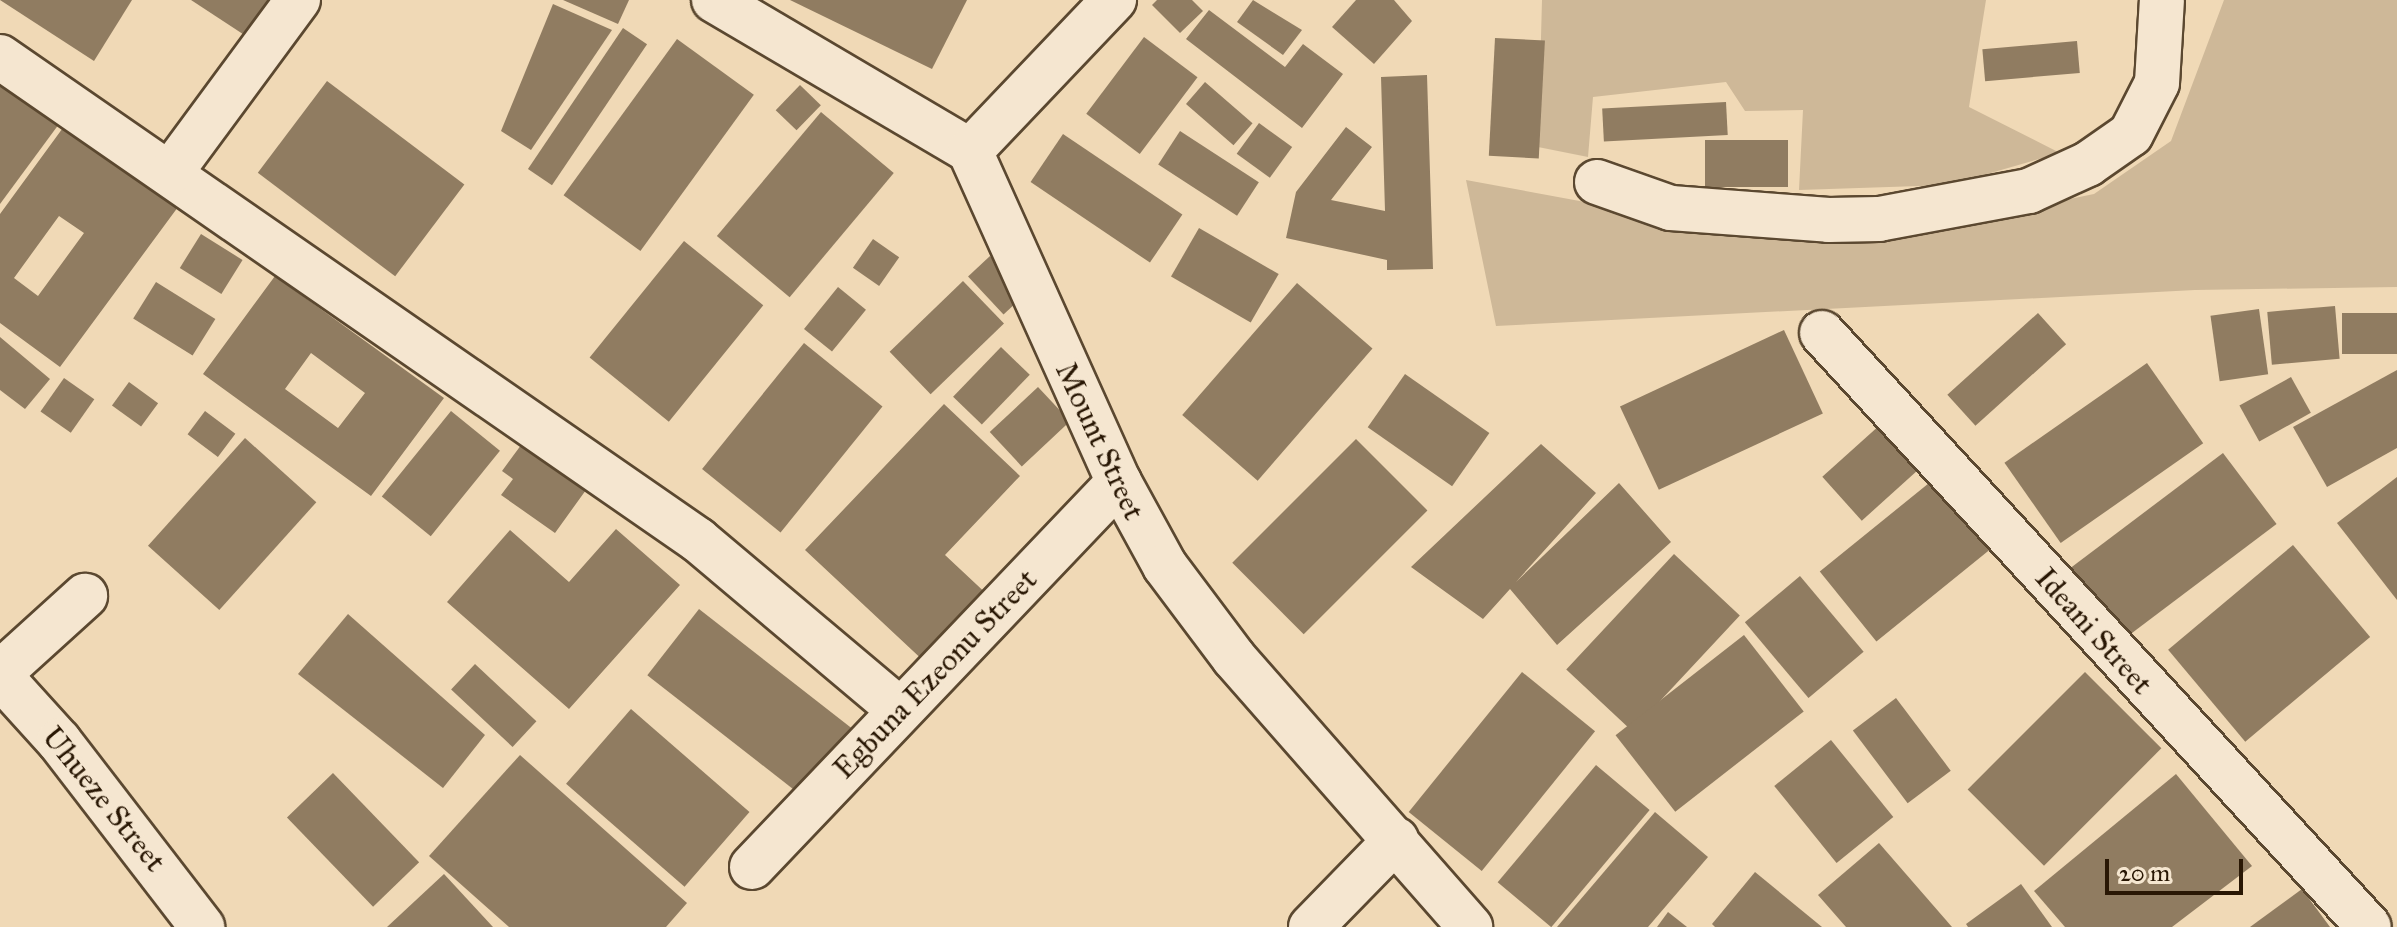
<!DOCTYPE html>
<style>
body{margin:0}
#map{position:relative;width:2397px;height:927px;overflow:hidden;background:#f0d9b6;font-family:"IM FELL Great Primer",serif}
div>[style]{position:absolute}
.green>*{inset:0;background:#ceb898}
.building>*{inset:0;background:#907c61;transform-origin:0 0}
.roads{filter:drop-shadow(2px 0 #5b4830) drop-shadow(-2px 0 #5b4830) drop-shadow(0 2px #5b4830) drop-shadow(0 -2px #5b4830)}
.minor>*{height:44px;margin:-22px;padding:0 22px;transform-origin:22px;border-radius:22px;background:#f5e6d0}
span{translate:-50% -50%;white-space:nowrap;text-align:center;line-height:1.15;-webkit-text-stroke:7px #f5e6d0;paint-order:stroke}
.street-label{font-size:30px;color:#291704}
.scale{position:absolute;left:2105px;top:859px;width:138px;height:36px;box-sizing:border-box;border:4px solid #291704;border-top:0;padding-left:10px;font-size:24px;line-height:28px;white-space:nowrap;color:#291704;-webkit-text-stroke:6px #f5e6d0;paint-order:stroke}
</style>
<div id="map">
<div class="green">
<div style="clip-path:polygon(1542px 0,1986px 0,1969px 107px,2060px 153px,1949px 185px,1799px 190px,1803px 110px,1745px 111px,1726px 82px,1593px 97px,1588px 157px,1538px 147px)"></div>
<div style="clip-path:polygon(2224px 0,2397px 0,2397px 287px,2195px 290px,1496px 326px,1466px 180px,1726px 228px,1898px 234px,2094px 194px,2171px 141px)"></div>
</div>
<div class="building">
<div style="clip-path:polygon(0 0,132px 0,94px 61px)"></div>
<div style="clip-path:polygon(191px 0,278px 0,252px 40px)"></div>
<div style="clip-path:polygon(563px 0,629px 0,618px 24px)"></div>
<div style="clip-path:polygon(790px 0,967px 0,932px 69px)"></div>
<div style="clip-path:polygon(1157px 0,1192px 0,1203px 11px,1180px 33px,1152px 5px)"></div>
<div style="clip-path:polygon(1253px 0,1302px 30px,1283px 55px,1237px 22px)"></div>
<div style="clip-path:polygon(1356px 0,1394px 0,1412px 21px,1374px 64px,1332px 27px)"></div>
<div style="clip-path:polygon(553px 4px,612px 30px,531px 150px,501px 131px)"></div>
<div style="clip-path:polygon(1209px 10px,1285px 67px,1303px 44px,1343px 74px,1302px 128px,1186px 39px)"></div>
<div style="left:623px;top:28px;width:29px;height:170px;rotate:34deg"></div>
<div style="left:1144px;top:37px;width:67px;height:96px;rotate:37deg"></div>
<div style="left:1495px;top:38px;width:50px;height:118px;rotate:3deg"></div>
<div style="left:677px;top:39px;width:95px;height:193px;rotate:36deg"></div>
<div style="left:2077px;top:41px;width:32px;height:95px;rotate:85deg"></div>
<div style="clip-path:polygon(1427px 75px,1433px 269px,1387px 270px,1387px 260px,1286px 238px,1296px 192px,1346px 127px,1372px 147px,1331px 200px,1385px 211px,1381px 77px)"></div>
<div style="clip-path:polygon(0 81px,59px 124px,0 204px)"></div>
<div style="left:327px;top:81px;width:172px;height:115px;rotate:37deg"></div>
<div style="left:1205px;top:82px;width:63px;height:29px;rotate:41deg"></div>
<div style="left:800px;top:85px;width:29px;height:35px;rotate:44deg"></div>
<div style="left:1726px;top:102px;width:33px;height:124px;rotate:87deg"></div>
<div style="left:821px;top:112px;width:95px;height:162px;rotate:40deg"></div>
<div style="left:1259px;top:123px;width:41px;height:38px;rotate:36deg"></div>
<div style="clip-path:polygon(evenodd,65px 125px,178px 207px,60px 367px,0 323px,0 214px,65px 125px,59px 216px,84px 233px,38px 296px,14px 278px,59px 216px)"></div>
<div style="left:1180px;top:131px;width:94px;height:40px;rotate:33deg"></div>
<div style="left:1063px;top:134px;width:144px;height:58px;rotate:34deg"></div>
<div style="left:1788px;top:140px;width:47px;height:83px;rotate:90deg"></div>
<div style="left:1199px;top:228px;width:92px;height:56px;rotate:30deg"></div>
<div style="left:201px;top:234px;width:49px;height:40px;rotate:32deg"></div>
<div style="left:873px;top:239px;width:32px;height:35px;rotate:35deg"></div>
<div style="left:684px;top:241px;width:102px;height:150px;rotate:39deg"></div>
<div style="left:990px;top:256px;width:52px;height:30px;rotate:47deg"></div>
<div style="clip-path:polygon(evenodd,275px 276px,444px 398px,371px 496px,203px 374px,275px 276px,311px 353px,365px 393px,338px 428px,285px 389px,311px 353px)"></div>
<div style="left:963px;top:281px;width:59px;height:102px;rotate:46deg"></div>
<div style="left:156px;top:282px;width:70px;height:43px;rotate:32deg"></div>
<div style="left:1297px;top:283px;width:100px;height:175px;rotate:41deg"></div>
<div style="left:838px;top:287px;width:36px;height:54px;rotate:39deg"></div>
<div style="left:2335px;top:306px;width:53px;height:68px;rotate:85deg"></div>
<div style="left:2259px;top:309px;width:66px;height:49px;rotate:82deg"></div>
<div style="left:2038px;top:313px;width:42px;height:122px;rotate:48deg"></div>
<div style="left:2397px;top:313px;width:41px;height:55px;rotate:90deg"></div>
<div style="left:1784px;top:330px;width:92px;height:181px;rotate:65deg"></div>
<div style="clip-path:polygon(0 337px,50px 379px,25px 409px,0 390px)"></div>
<div style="left:804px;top:343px;width:101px;height:162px;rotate:39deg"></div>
<div style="left:1001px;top:347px;width:40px;height:69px;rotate:44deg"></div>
<div style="left:2147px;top:363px;width:98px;height:174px;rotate:55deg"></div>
<div style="clip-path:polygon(2397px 370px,2397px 448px,2327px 487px,2293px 427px)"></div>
<div style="left:1405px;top:374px;width:103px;height:65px;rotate:35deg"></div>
<div style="left:2291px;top:377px;width:41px;height:59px;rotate:61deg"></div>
<div style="left:64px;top:378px;width:37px;height:41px;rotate:35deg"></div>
<div style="left:129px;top:382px;width:36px;height:29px;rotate:36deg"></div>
<div style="left:1038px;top:387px;width:47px;height:66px;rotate:47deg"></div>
<div style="clip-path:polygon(944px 404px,1020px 476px,945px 555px,992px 599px,928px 665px,805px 550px)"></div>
<div style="left:205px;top:411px;width:38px;height:29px;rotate:37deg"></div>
<div style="left:451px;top:411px;width:63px;height:110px;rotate:39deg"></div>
<div style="left:1881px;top:424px;width:59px;height:79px;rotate:48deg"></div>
<div style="clip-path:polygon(527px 437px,591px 483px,555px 533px,501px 495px,513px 479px,502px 471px)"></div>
<div style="left:245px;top:438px;width:96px;height:145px;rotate:42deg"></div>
<div style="left:1356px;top:439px;width:101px;height:175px;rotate:45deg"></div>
<div style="clip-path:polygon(1541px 444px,1596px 493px,1516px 582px,1619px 483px,1671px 542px,1557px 645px,1510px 589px,1483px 619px,1411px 567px)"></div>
<div style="left:2223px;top:453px;width:89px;height:191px;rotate:53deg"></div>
<div style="clip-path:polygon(2397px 477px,2397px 600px,2337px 523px)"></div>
<div style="left:1934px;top:479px;width:90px;height:147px;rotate:51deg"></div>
<div style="clip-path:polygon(616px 529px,680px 585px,569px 709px,447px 602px,510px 530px,569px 582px)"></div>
<div style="left:2293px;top:545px;width:120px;height:163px;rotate:50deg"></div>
<div style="left:1674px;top:554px;width:90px;height:158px;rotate:43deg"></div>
<div style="left:1800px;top:576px;width:99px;height:72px;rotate:50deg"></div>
<div style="left:699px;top:609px;width:193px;height:84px;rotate:38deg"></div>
<div style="clip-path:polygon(348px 614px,485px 735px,443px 788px,298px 674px)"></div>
<div style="left:1744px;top:635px;width:97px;height:163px;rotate:52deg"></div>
<div style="left:475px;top:664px;width:84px;height:35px;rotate:43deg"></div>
<div style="left:1522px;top:672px;width:94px;height:180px;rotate:39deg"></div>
<div style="left:2085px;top:672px;width:108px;height:166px;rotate:45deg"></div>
<div style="left:1896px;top:698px;width:91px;height:54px;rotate:53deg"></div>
<div style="left:631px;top:709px;width:157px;height:99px;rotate:41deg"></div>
<div style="left:1831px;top:740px;width:99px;height:73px;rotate:51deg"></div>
<div style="clip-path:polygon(520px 755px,687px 903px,666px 927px,509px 927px,429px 856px)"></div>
<div style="left:1596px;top:765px;width:70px;height:153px;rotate:40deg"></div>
<div style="left:333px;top:773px;width:124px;height:64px;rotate:46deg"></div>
<div style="clip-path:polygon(2176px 774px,2252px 866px,2172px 927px,2065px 927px,2034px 891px)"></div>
<div style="clip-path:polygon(1655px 812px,1708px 857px,1648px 927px,1557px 927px)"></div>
<div style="clip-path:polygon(1879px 843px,1952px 927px,1846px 927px,1818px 895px)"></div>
<div style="clip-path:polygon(1755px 872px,1822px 927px,1715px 927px,1712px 924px)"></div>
<div style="clip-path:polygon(444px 874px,493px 927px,387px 927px)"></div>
<div style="clip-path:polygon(2021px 884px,2052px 927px,1968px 927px,1966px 924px)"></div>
<div style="clip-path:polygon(2302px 889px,2330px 927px,2250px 927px)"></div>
<div style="clip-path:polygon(1668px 912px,1687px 927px,1657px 927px)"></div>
</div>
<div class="roads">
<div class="minor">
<div style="left:714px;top:0;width:297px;rotate:30.5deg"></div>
<div style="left:970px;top:151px;width:363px;rotate:65.8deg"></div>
<div style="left:1119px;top:482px;width:96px;rotate:61.3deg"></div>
<div style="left:1165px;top:566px;width:115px;rotate:53.1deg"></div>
<div style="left:1234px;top:658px;width:358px;rotate:48.7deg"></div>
<div style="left:0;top:57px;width:849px;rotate:34.68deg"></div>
<div style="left:698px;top:540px;width:264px;rotate:40.1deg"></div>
<div style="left:970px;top:151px;width:209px;rotate:-46.4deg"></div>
<div style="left:171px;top:172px;width:214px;rotate:-53.6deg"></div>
<div style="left:1597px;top:182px;width:78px;rotate:19.4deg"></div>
<div style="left:1671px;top:208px;width:158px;rotate:4.3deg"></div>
<div style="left:1829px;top:220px;width:50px;rotate:-1.1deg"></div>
<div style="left:1879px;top:219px;width:153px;rotate:-10.6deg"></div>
<div style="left:2029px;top:191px;width:65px;rotate:-24.6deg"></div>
<div style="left:2088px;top:164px;width:52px;rotate:-34.9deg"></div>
<div style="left:2131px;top:134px;width:57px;rotate:-63deg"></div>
<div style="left:2157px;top:83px;width:83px;rotate:-86.6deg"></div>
<div style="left:1822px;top:333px;width:807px;rotate:47.36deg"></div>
<div style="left:0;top:673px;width:115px;rotate:-42.2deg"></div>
<div style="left:0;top:676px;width:88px;rotate:47.8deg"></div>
<div style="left:59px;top:741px;width:235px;rotate:52.4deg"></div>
<div style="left:752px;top:867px;width:532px;rotate:-46.37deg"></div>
<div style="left:1311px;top:927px;width:122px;rotate:-45.7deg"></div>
</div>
</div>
<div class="street-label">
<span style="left:1100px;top:441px;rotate:65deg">Mount Street</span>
<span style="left:2094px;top:631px;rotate:48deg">Ideani Street</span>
<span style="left:935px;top:674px;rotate:-46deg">Egbuna Ezeonu Street</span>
<span style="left:104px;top:799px;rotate:51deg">Uhueze Street</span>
</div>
<div class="scale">20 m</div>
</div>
